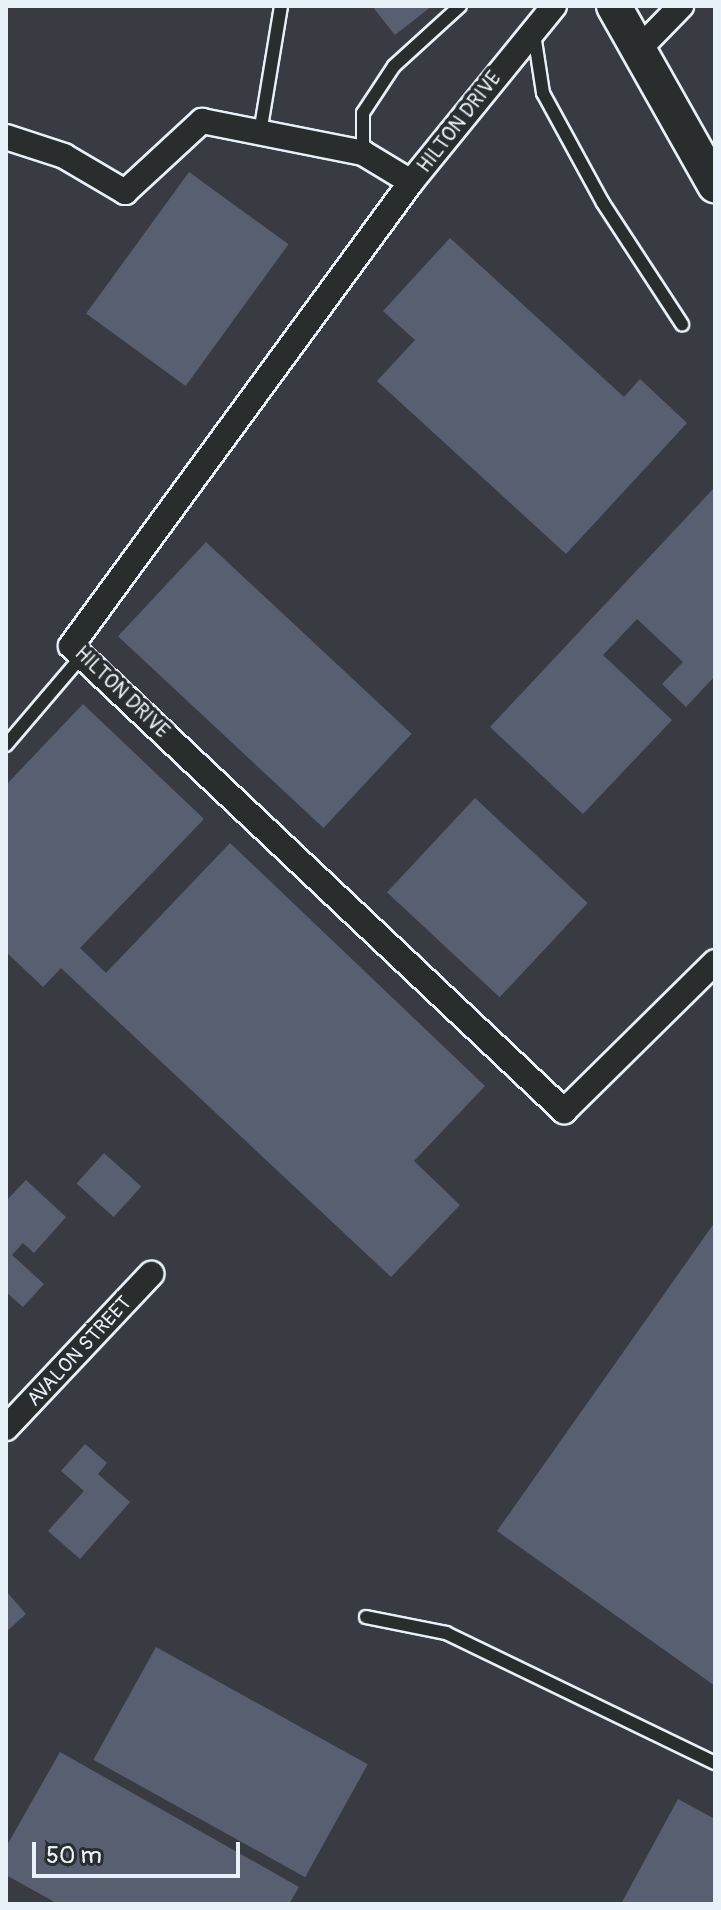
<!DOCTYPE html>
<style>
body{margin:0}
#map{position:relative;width:721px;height:1910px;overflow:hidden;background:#383c42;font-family:Pangolin,sans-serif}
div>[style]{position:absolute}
.building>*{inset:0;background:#585f70;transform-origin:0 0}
.roads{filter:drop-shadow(2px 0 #e8f1f8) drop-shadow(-2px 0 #e8f1f8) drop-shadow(0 2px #e8f1f8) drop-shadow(0 -2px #e8f1f8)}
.lane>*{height:12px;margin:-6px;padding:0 6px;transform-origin:6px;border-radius:6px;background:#2a2d2e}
.street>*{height:24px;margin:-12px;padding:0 12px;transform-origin:12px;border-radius:12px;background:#2a2d2e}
.secondary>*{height:34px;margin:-17px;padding:0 17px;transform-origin:17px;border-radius:17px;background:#2a2d2e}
span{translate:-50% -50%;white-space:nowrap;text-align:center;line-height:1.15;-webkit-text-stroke:7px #2a2d2e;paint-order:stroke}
.street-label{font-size:20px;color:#e8f1f8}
.frame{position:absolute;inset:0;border:8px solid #e8f1f8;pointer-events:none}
.scale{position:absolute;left:32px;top:1842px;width:208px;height:36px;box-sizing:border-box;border:4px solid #e8f1f8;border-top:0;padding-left:10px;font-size:24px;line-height:28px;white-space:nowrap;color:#e8f1f8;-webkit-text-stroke:6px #2a2d2e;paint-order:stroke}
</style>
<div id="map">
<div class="building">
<div style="clip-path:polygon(372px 6px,432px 6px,395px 35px)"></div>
<div style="left:189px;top:172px;width:123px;height:175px;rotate:36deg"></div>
<div style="clip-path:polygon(450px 238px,624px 397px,640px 379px,687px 423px,566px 554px,377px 381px,415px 340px,383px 311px)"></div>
<div style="clip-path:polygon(715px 487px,715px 676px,686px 707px,662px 684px,683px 662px,637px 619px,603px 655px,672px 720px,583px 814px,490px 727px)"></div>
<div style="left:206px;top:542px;width:281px;height:129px;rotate:43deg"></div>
<div style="clip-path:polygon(83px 704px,204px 819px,80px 948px,106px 973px,230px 843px,485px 1086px,414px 1161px,460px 1205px,391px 1277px,61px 968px,43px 987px,6px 952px,6px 785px)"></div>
<div style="left:475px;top:798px;width:154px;height:129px;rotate:43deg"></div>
<div style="left:104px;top:1153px;width:50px;height:41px;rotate:42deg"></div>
<div style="clip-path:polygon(26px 1180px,66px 1217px,34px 1253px,23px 1243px,12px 1255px,44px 1284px,23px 1307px,6px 1292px,6px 1201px)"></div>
<div style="clip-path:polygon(715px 1222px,715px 1686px,497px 1531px)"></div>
<div style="clip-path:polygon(85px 1444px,107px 1463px,98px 1474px,130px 1502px,80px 1559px,48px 1531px,84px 1491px,61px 1471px)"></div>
<div style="clip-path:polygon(6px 1591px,26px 1614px,6px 1632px)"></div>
<div style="left:156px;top:1647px;width:242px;height:129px;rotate:29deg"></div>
<div style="clip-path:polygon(60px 1752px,299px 1887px,289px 1904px,58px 1904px,6px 1875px,6px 1847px)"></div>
<div style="clip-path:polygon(678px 1799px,715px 1819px,715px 1904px,621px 1904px)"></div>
</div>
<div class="roads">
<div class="lane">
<div style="left:534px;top:34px;width:60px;rotate:81.3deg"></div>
<div style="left:543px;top:93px;width:125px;rotate:61.4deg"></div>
<div style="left:603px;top:203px;width:145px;rotate:56.9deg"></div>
<div style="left:260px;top:133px;width:129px;rotate:-80.6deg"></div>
<div style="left:363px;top:153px;width:40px;rotate:-90deg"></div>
<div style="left:363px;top:113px;width:56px;rotate:-56.6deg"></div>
<div style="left:394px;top:66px;width:89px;rotate:-42.3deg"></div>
<div style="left:6px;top:745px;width:117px;rotate:-49.5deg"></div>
<div style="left:366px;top:1617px;width:82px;rotate:11.3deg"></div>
<div style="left:446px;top:1633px;width:299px;rotate:25.8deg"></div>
</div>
<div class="street">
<div style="left:554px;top:6px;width:227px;rotate:129.1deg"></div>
<div style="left:411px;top:182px;width:575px;rotate:126.23deg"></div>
<div style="left:71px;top:646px;width:678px;rotate:43.33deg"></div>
<div style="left:564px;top:1111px;width:212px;rotate:-44.6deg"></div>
<div style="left:638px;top:50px;width:62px;rotate:-45.7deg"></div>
<div style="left:6px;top:137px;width:61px;rotate:18.1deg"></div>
<div style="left:64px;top:156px;width:71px;rotate:30.5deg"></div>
<div style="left:125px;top:192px;width:105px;rotate:-42.7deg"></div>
<div style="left:202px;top:121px;width:164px;rotate:11.2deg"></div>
<div style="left:363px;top:153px;width:56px;rotate:31.1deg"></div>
<div style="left:6px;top:1428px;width:212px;rotate:-46.7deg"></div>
</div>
<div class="secondary">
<div style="left:614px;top:6px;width:206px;rotate:60.6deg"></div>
</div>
</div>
<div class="street-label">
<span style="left:459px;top:122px;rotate:-52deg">HILTON DRIVE</span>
<span style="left:122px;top:692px;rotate:44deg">HILTON DRIVE</span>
<span style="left:79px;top:1351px;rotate:-47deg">AVALON STREET</span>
</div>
<div class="frame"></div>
<div class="scale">50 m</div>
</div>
